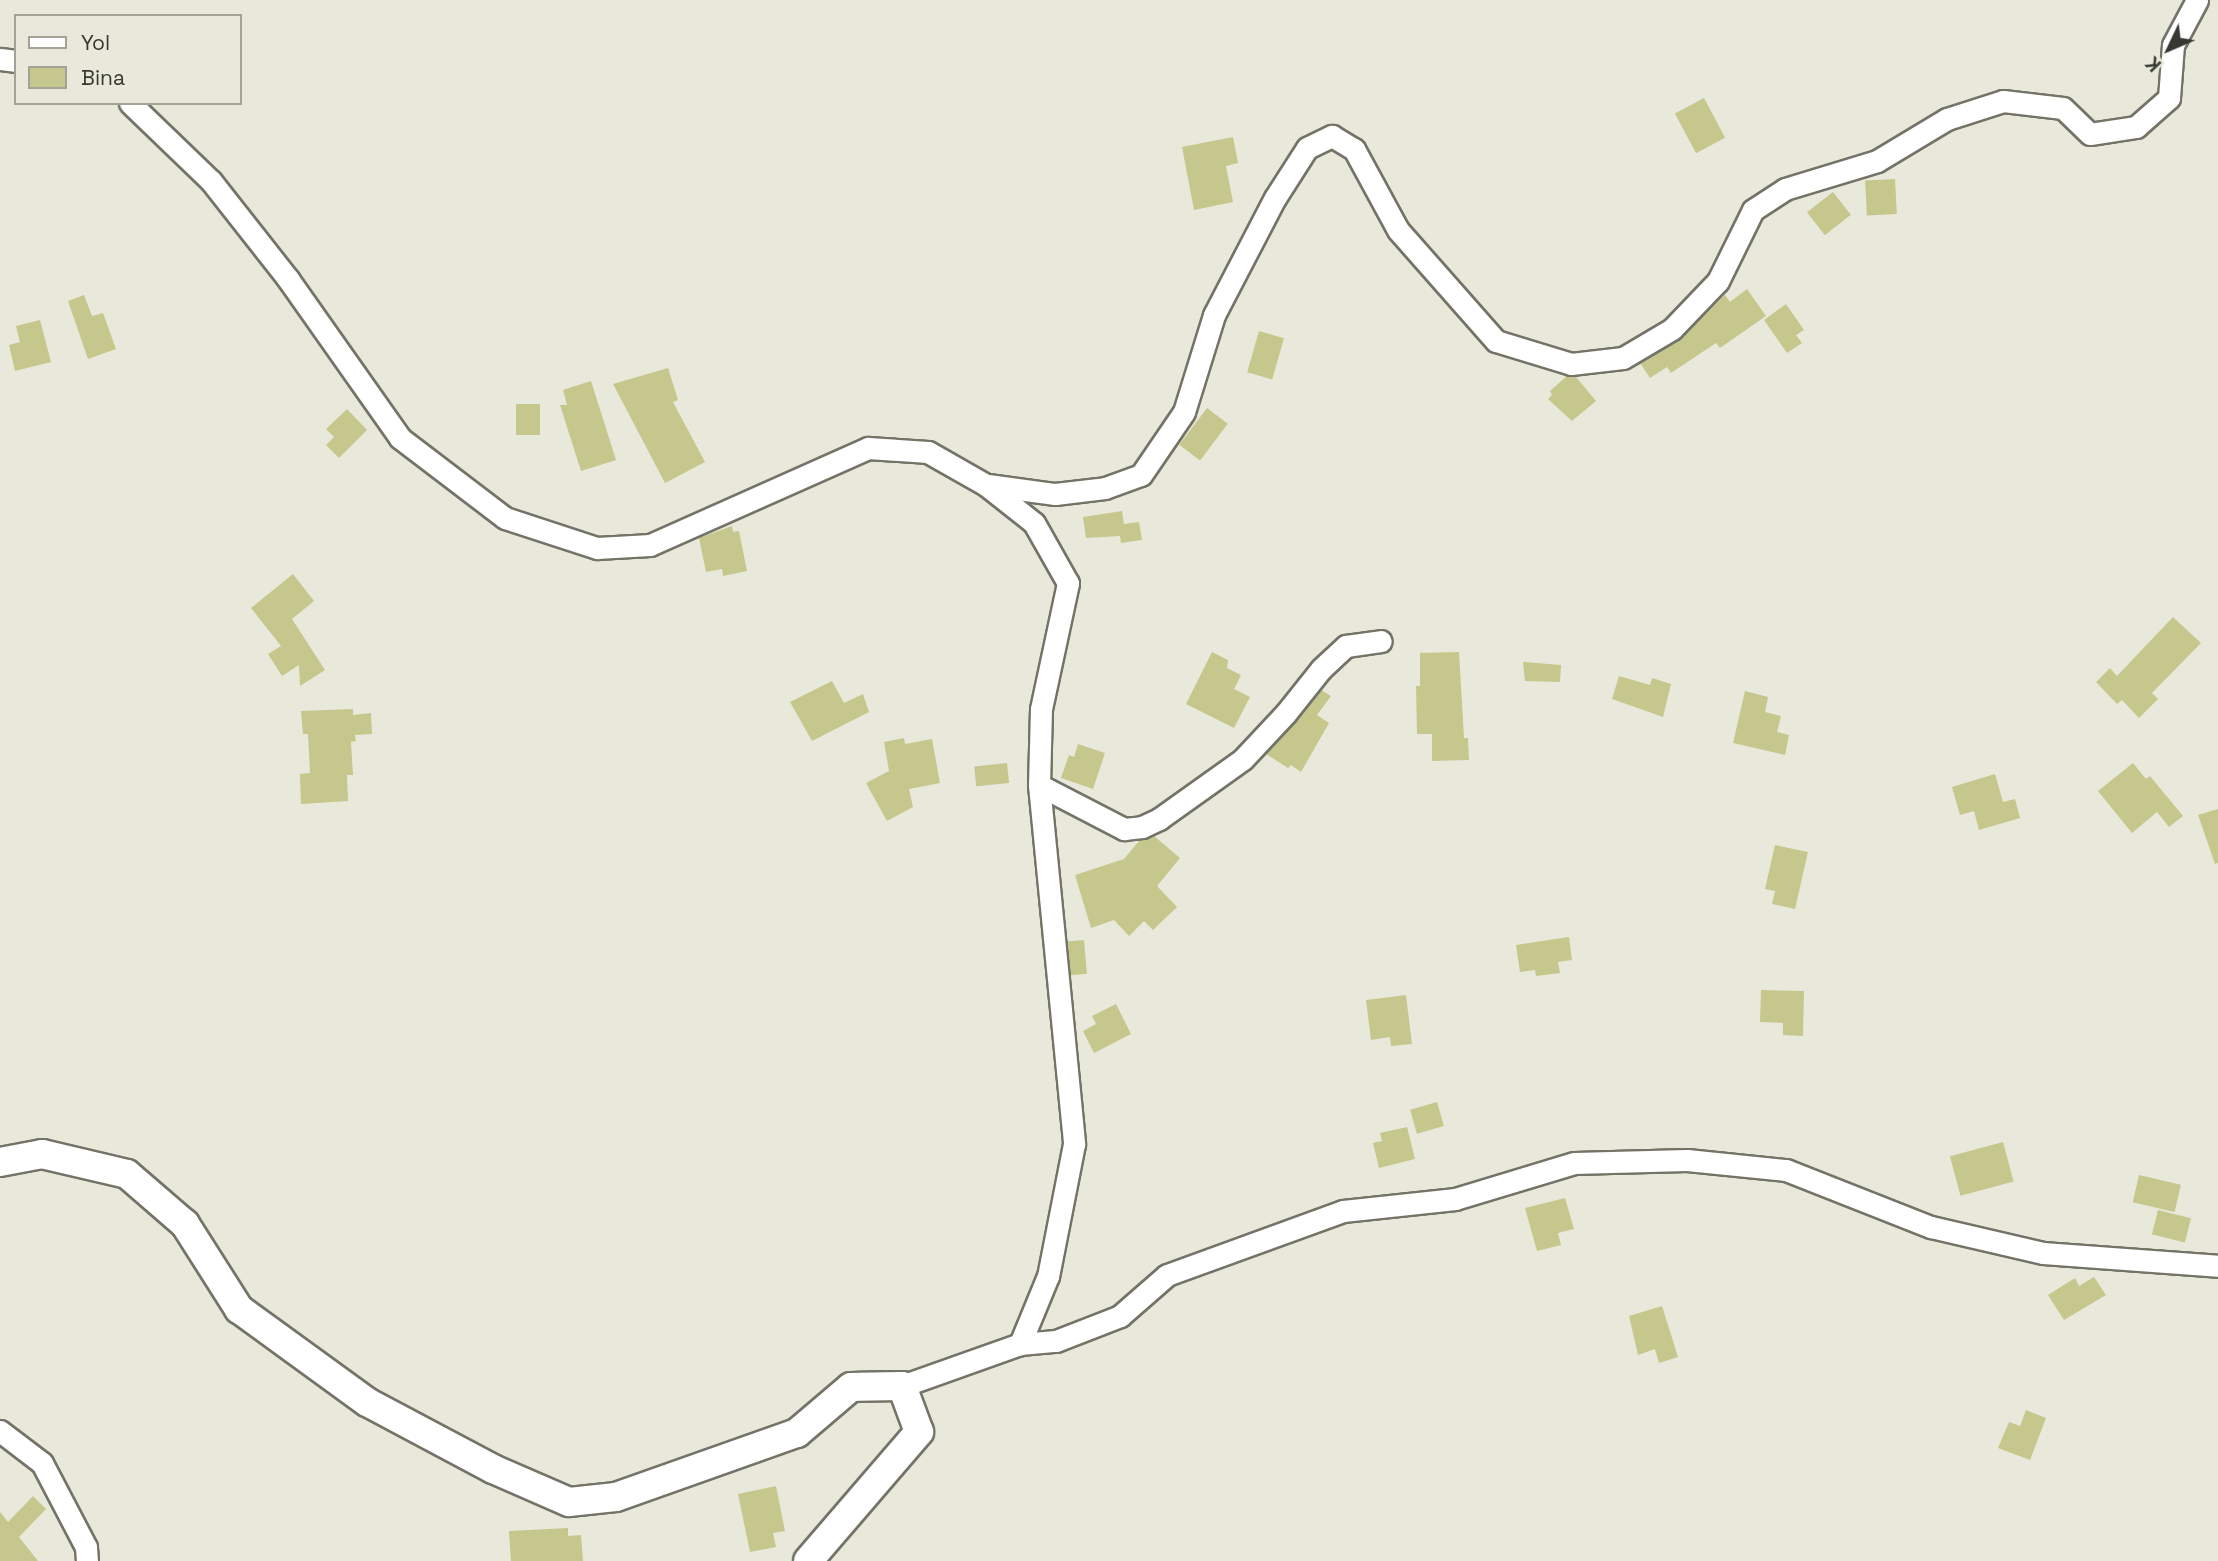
<!DOCTYPE html>
<style>
body{margin:0}
#map{position:relative;width:2218px;height:1561px;overflow:hidden;background:#e9e9db;font-family:"Space Grotesk",sans-serif}
div>[style]{position:absolute}
.building>*{inset:0;background:#c6c78c;transform-origin:0 0}
.roads{filter:drop-shadow(2px 0 #737367) drop-shadow(-2px 0 #737367) drop-shadow(0 2px #737367) drop-shadow(0 -2px #737367)}
.minor>*{height:21px;margin:-10.5px;padding:0 10.5px;transform-origin:10.5px;border-radius:10.5px;background:#fff}
.tertiary>*{height:28px;margin:-14px;padding:0 14px;transform-origin:14px;border-radius:14px;background:#fff}
span{translate:-50% -50%;white-space:nowrap;text-align:center;line-height:1.15;-webkit-text-stroke:5px #e9e9db;paint-order:stroke}
.legend{position:absolute;left:14px;top:14px;width:228px;height:91px;box-sizing:border-box;background:#e9e9db;border:2px solid #a2a297;margin:0;padding:9px 12px;list-style:none;font-size:21px;color:#373832}
.legend li{display:flex;align-items:center;gap:14px;height:35px}
.legend b{width:35px;border:2px solid #a2a297}
.north{position:absolute;left:2134px;top:14px;width:70px;height:70px;-webkit-text-stroke:5px #e9e9db;paint-order:stroke;rotate:226deg;font-size:19px;font-weight:700;line-height:28px;text-align:center;color:#373832}
.north::after{content:'';display:block;margin:auto;width:24px;height:32px;background:#373832;clip-path:polygon(50% 0,100% 100%,50% 72%,0 100%)}
</style>
<div id="map">
<div class="building">
<div style="left:1704px;top:98px;width:45px;height:33px;rotate:62deg"></div>
<div style="clip-path:polygon(1233px 137px,1238px 163px,1226px 166px,1233px 202px,1194px 210px,1182px 147px)"></div>
<div style="left:1895px;top:179px;width:35px;height:30px;rotate:87deg"></div>
<div style="left:1833px;top:192px;width:29px;height:33px;rotate:52deg"></div>
<div style="clip-path:polygon(1747px 289px,1766px 316px,1720px 348px,1716px 343px,1671px 373px,1667px 367px,1650px 378px,1640px 363px,1681px 338px,1725px 295px,1730px 302px)"></div>
<div style="clip-path:polygon(84px 295px,92px 316px,103px 313px,116px 349px,88px 359px,68px 301px)"></div>
<div style="clip-path:polygon(1786px 304px,1804px 330px,1796px 335px,1802px 343px,1787px 353px,1764px 320px)"></div>
<div style="clip-path:polygon(40px 320px,51px 362px,15px 371px,9px 345px,20px 342px,16px 326px)"></div>
<div style="left:1259px;top:331px;width:26px;height:43px;rotate:16deg"></div>
<div style="clip-path:polygon(668px 368px,678px 400px,673px 402px,705px 462px,665px 483px,613px 384px)"></div>
<div style="clip-path:polygon(1567px 376px,1576px 377px,1596px 401px,1572px 421px,1548px 399px,1552px 395px,1550px 391px)"></div>
<div style="clip-path:polygon(591px 381px,616px 460px,581px 471px,560px 405px,567px 405px,563px 390px)"></div>
<div style="left:516px;top:404px;width:24px;height:31px"></div>
<div style="left:1207px;top:408px;width:26px;height:46px;rotate:37deg"></div>
<div style="clip-path:polygon(347px 409px,367px 430px,339px 458px,326px 445px,334px 437px,326px 429px)"></div>
<div style="clip-path:polygon(1122px 511px,1124px 524px,1139px 522px,1142px 540px,1121px 543px,1120px 536px,1086px 538px,1083px 517px)"></div>
<div style="clip-path:polygon(732px 526px,733px 532px,739px 531px,747px 571px,723px 576px,722px 569px,706px 572px,699px 538px)"></div>
<div style="clip-path:polygon(293px 574px,314px 601px,292px 619px,325px 670px,300px 686px,299px 665px,282px 676px,268px 654px,281px 646px,251px 608px)"></div>
<div style="clip-path:polygon(2173px 617px,2201px 643px,2152px 693px,2158px 699px,2139px 718px,2122px 700px,2117px 704px,2096px 682px,2110px 668px,2117px 676px)"></div>
<div style="clip-path:polygon(1212px 652px,1228px 660px,1227px 668px,1241px 675px,1234px 689px,1250px 697px,1234px 728px,1186px 704px)"></div>
<div style="clip-path:polygon(1459px 652px,1464px 738px,1468px 738px,1469px 760px,1432px 761px,1432px 734px,1417px 734px,1416px 686px,1420px 686px,1420px 653px)"></div>
<div style="clip-path:polygon(1523px 662px,1561px 665px,1560px 682px,1525px 681px)"></div>
<div style="clip-path:polygon(1619px 676px,1650px 685px,1652px 678px,1671px 684px,1663px 717px,1612px 699px)"></div>
<div style="clip-path:polygon(832px 681px,844px 703px,863px 694px,869px 712px,812px 741px,790px 702px)"></div>
<div style="clip-path:polygon(1321px 690px,1331px 696px,1317px 715px,1329px 723px,1301px 772px,1291px 765px,1288px 768px,1266px 754px)"></div>
<div style="clip-path:polygon(1745px 691px,1768px 697px,1765px 712px,1781px 716px,1777px 732px,1789px 735px,1785px 755px,1733px 743px)"></div>
<div style="clip-path:polygon(353px 709px,353px 715px,371px 713px,372px 734px,355px 735px,356px 741px,351px 742px,353px 775px,347px 775px,348px 801px,301px 804px,300px 774px,310px 773px,308px 734px,303px 734px,301px 711px)"></div>
<div style="clip-path:polygon(904px 738px,905px 744px,932px 739px,940px 783px,909px 789px,913px 807px,887px 821px,866px 783px,889px 771px,884px 742px)"></div>
<div style="clip-path:polygon(1078px 744px,1105px 753px,1093px 789px,1061px 778px,1069px 755px,1074px 757px)"></div>
<div style="left:1007px;top:763px;width:20px;height:33px;rotate:84deg"></div>
<div style="clip-path:polygon(2133px 763px,2146px 779px,2150px 776px,2183px 816px,2169px 827px,2157px 812px,2132px 833px,2098px 791px)"></div>
<div style="clip-path:polygon(1995px 774px,2003px 802px,2015px 799px,2020px 818px,1979px 830px,1974px 811px,1960px 815px,1952px 787px)"></div>
<div style="clip-path:polygon(2218px 809px,2218px 863px,2215px 864px,2198px 815px)"></div>
<div style="clip-path:polygon(1154px 836px,1180px 858px,1157px 886px,1177px 907px,1153px 930px,1144px 921px,1129px 936px,1114px 920px,1091px 928px,1075px 875px,1124px 859px,1139px 841px)"></div>
<div style="clip-path:polygon(1775px 845px,1808px 852px,1795px 909px,1772px 904px,1775px 891px,1765px 889px)"></div>
<div style="clip-path:polygon(1569px 937px,1572px 960px,1558px 962px,1560px 973px,1536px 976px,1535px 970px,1520px 972px,1516px 945px)"></div>
<div style="left:1084px;top:940px;width:34px;height:17px;rotate:85deg"></div>
<div style="clip-path:polygon(1761px 990px,1804px 991px,1803px 1036px,1783px 1035px,1783px 1023px,1760px 1022px)"></div>
<div style="clip-path:polygon(1406px 995px,1412px 1044px,1391px 1046px,1390px 1037px,1371px 1040px,1366px 1000px)"></div>
<div style="clip-path:polygon(1116px 1004px,1131px 1034px,1094px 1053px,1083px 1031px,1096px 1024px,1092px 1016px)"></div>
<div style="left:1437px;top:1102px;width:25px;height:28px;rotate:74deg"></div>
<div style="clip-path:polygon(1407px 1127px,1415px 1159px,1379px 1168px,1373px 1143px,1382px 1141px,1380px 1133px)"></div>
<div style="left:2003px;top:1142px;width:41px;height:55px;rotate:75deg"></div>
<div style="left:2139px;top:1175px;width:43px;height:28px;rotate:13deg"></div>
<div style="clip-path:polygon(1565px 1198px,1574px 1229px,1558px 1233px,1561px 1245px,1537px 1251px,1525px 1208px)"></div>
<div style="left:2158px;top:1210px;width:34px;height:25px;rotate:14deg"></div>
<div style="clip-path:polygon(2094px 1277px,2106px 1295px,2064px 1320px,2048px 1295px,2075px 1278px,2079px 1286px)"></div>
<div style="clip-path:polygon(1662px 1306px,1678px 1357px,1659px 1363px,1655px 1349px,1638px 1355px,1629px 1316px)"></div>
<div style="clip-path:polygon(2026px 1410px,2046px 1418px,2030px 1460px,1998px 1448px,2009px 1422px,2020px 1426px)"></div>
<div style="clip-path:polygon(776px 1486px,785px 1531px,773px 1533px,776px 1547px,750px 1552px,738px 1494px)"></div>
<div style="clip-path:polygon(33px 1496px,46px 1509px,19px 1537px,38px 1561px,0 1561px,0 1512px,8px 1522px)"></div>
<div style="clip-path:polygon(568px 1528px,568px 1536px,581px 1535px,583px 1561px,511px 1561px,509px 1531px)"></div>
</div>
<div class="roads">
<div class="minor">
<div style="left:0;top:59px;width:16px;rotate:7deg"></div>
<div style="left:130px;top:103px;width:112px;rotate:43.9deg"></div>
<div style="left:211px;top:181px;width:125px;rotate:51.8deg"></div>
<div style="left:288px;top:279px;width:194px;rotate:54.8deg"></div>
<div style="left:400px;top:438px;width:132px;rotate:37.3deg"></div>
<div style="left:505px;top:518px;width:97px;rotate:18.1deg"></div>
<div style="left:597px;top:548px;width:53px;rotate:-3.2deg"></div>
<div style="left:650px;top:545px;width:239px;rotate:-24deg"></div>
<div style="left:868px;top:448px;width:60px;rotate:3.8deg"></div>
<div style="left:928px;top:452px;width:67px;rotate:29.6deg"></div>
<div style="left:986px;top:485px;width:61px;rotate:38.4deg"></div>
<div style="left:1034px;top:523px;width:69px;rotate:60.5deg"></div>
<div style="left:1068px;top:583px;width:129px;rotate:102.1deg"></div>
<div style="left:1041px;top:709px;width:76px;rotate:91.5deg"></div>
<div style="left:1039px;top:785px;width:361px;rotate:84.4deg"></div>
<div style="left:1074px;top:1144px;width:135px;rotate:101.1deg"></div>
<div style="left:1048px;top:1276px;width:74px;rotate:112.4deg"></div>
<div style="left:988px;top:485px;width:68px;rotate:7.7deg"></div>
<div style="left:1055px;top:494px;width:50px;rotate:-6.8deg"></div>
<div style="left:1105px;top:488px;width:38px;rotate:-20deg"></div>
<div style="left:1141px;top:475px;width:76px;rotate:-55.7deg"></div>
<div style="left:1184px;top:412px;width:102px;rotate:-72.8deg"></div>
<div style="left:1214px;top:315px;width:132px;rotate:-62.5deg"></div>
<div style="left:1275px;top:198px;width:59px;rotate:-57.4deg"></div>
<div style="left:1307px;top:148px;width:28px;rotate:-26deg"></div>
<div style="left:1332px;top:136px;width:26px;rotate:31deg"></div>
<div style="left:1354px;top:149px;width:92px;rotate:61.5deg"></div>
<div style="left:1398px;top:230px;width:148px;rotate:48.6deg"></div>
<div style="left:1496px;top:341px;width:78px;rotate:17deg"></div>
<div style="left:1571px;top:364px;width:52px;rotate:-6.6deg"></div>
<div style="left:1623px;top:358px;width:57px;rotate:-30.6deg"></div>
<div style="left:1672px;top:329px;width:66px;rotate:-46.2deg"></div>
<div style="left:1718px;top:281px;width:79px;rotate:-63.8deg"></div>
<div style="left:1753px;top:210px;width:38px;rotate:-33deg"></div>
<div style="left:1785px;top:189px;width:96px;rotate:-16.9deg"></div>
<div style="left:1877px;top:161px;width:82px;rotate:-31deg"></div>
<div style="left:1947px;top:119px;width:59px;rotate:-17.8deg"></div>
<div style="left:2003px;top:101px;width:60px;rotate:6.7deg"></div>
<div style="left:2063px;top:108px;width:37px;rotate:44deg"></div>
<div style="left:2090px;top:134px;width:47px;rotate:-8.7deg"></div>
<div style="left:2136px;top:127px;width:44px;rotate:-41.3deg"></div>
<div style="left:2169px;top:98px;width:53px;rotate:-85.7deg"></div>
<div style="left:2173px;top:45px;width:51px;rotate:-61.9deg"></div>
<div style="left:1039px;top:785px;width:96px;rotate:27.4deg"></div>
<div style="left:1124px;top:829px;width:18px;rotate:-6deg"></div>
<div style="left:1142px;top:827px;width:19px;rotate:-25deg"></div>
<div style="left:1159px;top:819px;width:103px;rotate:-35.5deg"></div>
<div style="left:1243px;top:759px;width:63px;rotate:-46.9deg"></div>
<div style="left:1286px;top:713px;width:56px;rotate:-51.5deg"></div>
<div style="left:1321px;top:669px;width:34px;rotate:-43deg"></div>
<div style="left:1346px;top:646px;width:35px;rotate:-8deg"></div>
<div style="left:902px;top:1386px;width:125px;rotate:-19.6deg"></div>
<div style="left:1020px;top:1344px;width:36px;rotate:-5deg"></div>
<div style="left:1056px;top:1341px;width:69px;rotate:-21.3deg"></div>
<div style="left:1120px;top:1316px;width:62px;rotate:-41.1deg"></div>
<div style="left:1167px;top:1275px;width:187px;rotate:-20deg"></div>
<div style="left:1343px;top:1211px;width:113px;rotate:-6.1deg"></div>
<div style="left:1455px;top:1199px;width:124px;rotate:-16.8deg"></div>
<div style="left:1574px;top:1163px;width:113px;rotate:-1.5deg"></div>
<div style="left:1687px;top:1160px;width:100px;rotate:5.8deg"></div>
<div style="left:1786px;top:1170px;width:156px;rotate:21.5deg"></div>
<div style="left:1931px;top:1227px;width:115px;rotate:13.1deg"></div>
<div style="left:2043px;top:1253px;width:175px;rotate:4.2deg"></div>
<div style="left:0;top:1431px;width:53px;rotate:37.3deg"></div>
<div style="left:42px;top:1463px;width:95px;rotate:62.4deg"></div>
<div style="left:86px;top:1547px;width:14px;rotate:86deg"></div>
</div>
<div class="tertiary">
<div style="left:0;top:1162px;width:43px;rotate:-10.8deg"></div>
<div style="left:42px;top:1154px;width:87px;rotate:13.2deg"></div>
<div style="left:127px;top:1174px;width:77px;rotate:40.8deg"></div>
<div style="left:185px;top:1224px;width:101px;rotate:57.6deg"></div>
<div style="left:239px;top:1309px;width:158px;rotate:36deg"></div>
<div style="left:367px;top:1402px;width:143px;rotate:28deg"></div>
<div style="left:493px;top:1469px;width:83px;rotate:23.5deg"></div>
<div style="left:569px;top:1502px;width:47px;rotate:-6.1deg"></div>
<div style="left:616px;top:1497px;width:192px;rotate:-19.5deg"></div>
<div style="left:797px;top:1433px;width:71px;rotate:-40.4deg"></div>
<div style="left:851px;top:1387px;width:51px;rotate:-1.1deg"></div>
<div style="left:902px;top:1386px;width:49px;rotate:69.7deg"></div>
<div style="left:919px;top:1432px;width:170px;rotate:130.7deg"></div>
</div>
</div>
<ul class="legend">
<li><b style="height:9px;background:#fff"></b>Yol</li>
<li><b style="height:19px;background:#c6c78c"></b>Bina</li>
</ul>
<div class="north">K</div>
</div>
